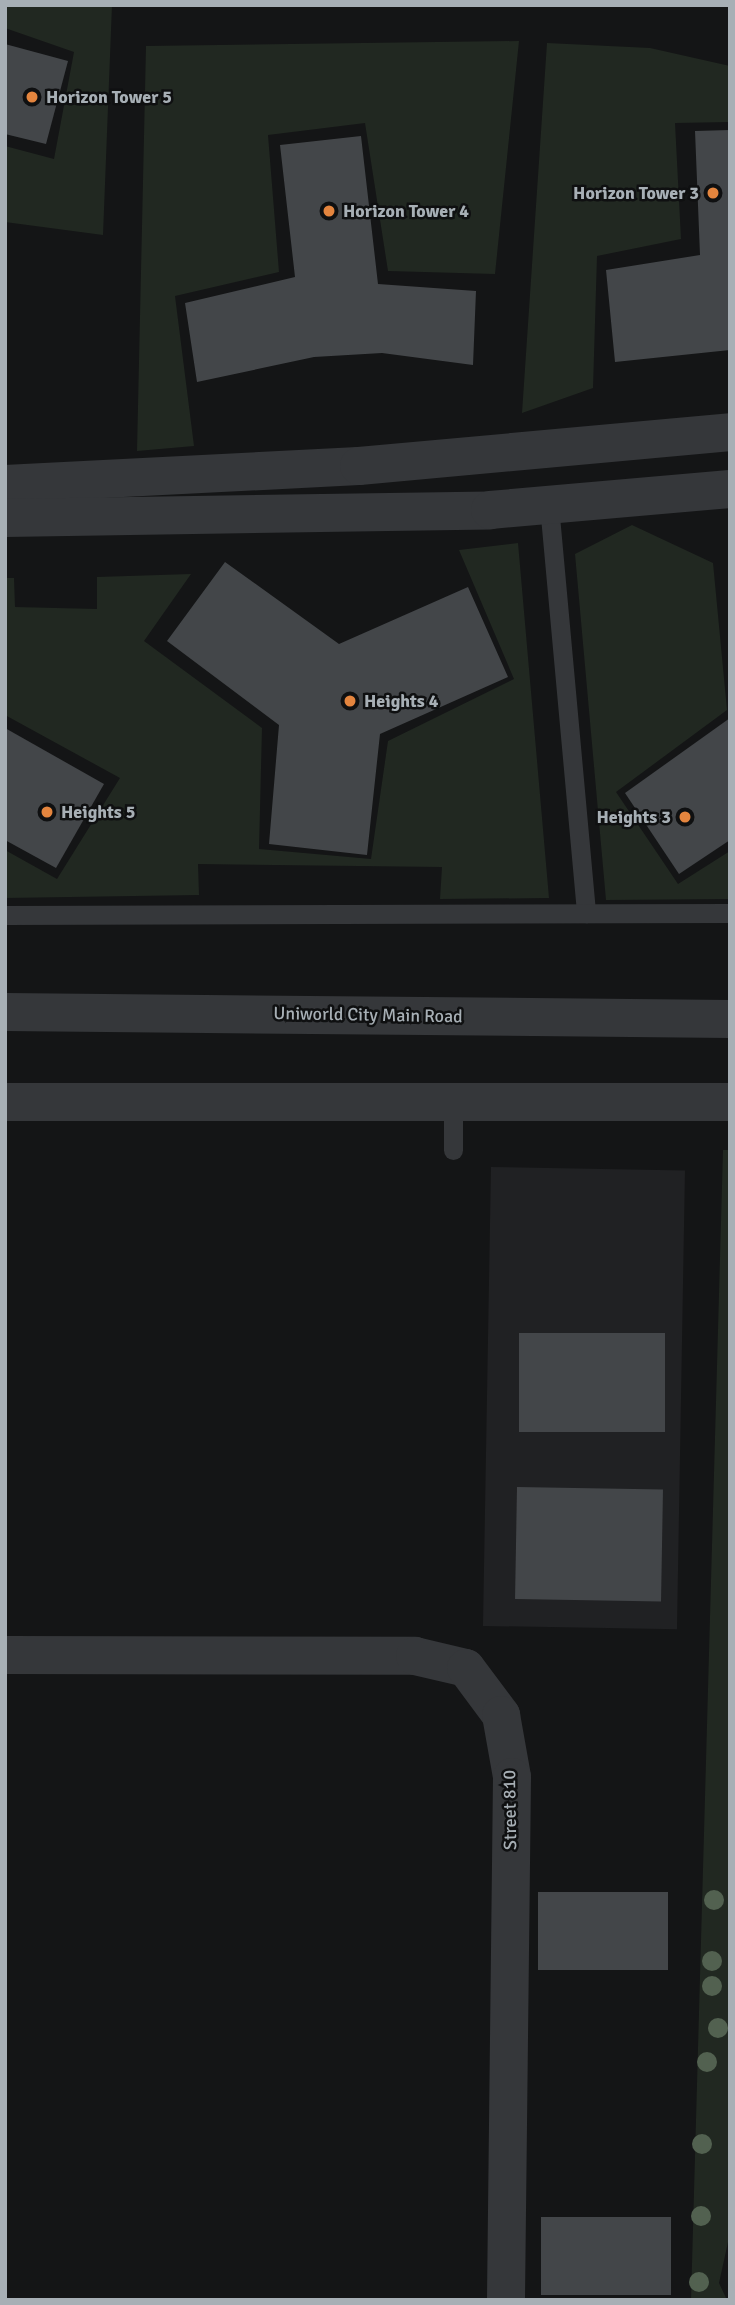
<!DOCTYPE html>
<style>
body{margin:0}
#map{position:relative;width:735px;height:2305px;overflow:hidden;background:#141516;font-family:Signika,sans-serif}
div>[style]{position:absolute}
.built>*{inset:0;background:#202123;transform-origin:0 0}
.green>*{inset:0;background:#212821}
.building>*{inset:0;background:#434649;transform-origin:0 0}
.service>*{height:19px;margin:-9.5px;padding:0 9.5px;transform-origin:9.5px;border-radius:9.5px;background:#35373a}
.minor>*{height:38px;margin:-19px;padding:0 19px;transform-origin:19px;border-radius:19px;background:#35373a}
.trees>*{width:20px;height:20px;margin:-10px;border-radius:50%;background:#526150}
.dots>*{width:19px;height:19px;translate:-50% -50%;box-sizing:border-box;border:4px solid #0f1011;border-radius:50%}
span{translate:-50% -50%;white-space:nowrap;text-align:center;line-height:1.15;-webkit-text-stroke:5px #0f1011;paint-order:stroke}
.poi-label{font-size:18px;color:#a7afb5;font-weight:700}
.left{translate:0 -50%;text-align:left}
.right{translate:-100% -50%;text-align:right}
.street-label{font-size:18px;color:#a7afb5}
.frame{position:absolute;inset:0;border:7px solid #a7afb5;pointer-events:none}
</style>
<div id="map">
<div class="built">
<div style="left:491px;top:1167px;width:194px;height:459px;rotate:1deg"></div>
</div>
<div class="green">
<div style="clip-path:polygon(5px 5px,112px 5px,103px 235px,5px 222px,5px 146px,54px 159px,74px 52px,5px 28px)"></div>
<div style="clip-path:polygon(519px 41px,495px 274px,388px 271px,365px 123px,268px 135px,279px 272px,175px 296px,194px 446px,137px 451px,146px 46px)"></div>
<div style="clip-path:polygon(547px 43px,650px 48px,730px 66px,730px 122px,675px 123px,681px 239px,597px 256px,593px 388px,522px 413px)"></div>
<div style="clip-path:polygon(632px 525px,713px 563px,727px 710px,616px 792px,678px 884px,730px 851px,730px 899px,606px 900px,575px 554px)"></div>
<div style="clip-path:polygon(518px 543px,549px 898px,440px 899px,442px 867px,198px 864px,199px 895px,5px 898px,5px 850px,57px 879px,120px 778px,5px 715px,5px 578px,14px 578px,15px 607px,97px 609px,97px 577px,191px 574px,144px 641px,262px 728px,259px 849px,371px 859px,388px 741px,514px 679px,459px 550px)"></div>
<div style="clip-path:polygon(723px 1150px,730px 1150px,730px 2233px,719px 2283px,727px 2300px,691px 2300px)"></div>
</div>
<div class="building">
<div style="clip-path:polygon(5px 44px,68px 61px,46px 144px,5px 134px)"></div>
<div style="clip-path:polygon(730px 130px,730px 350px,615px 362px,606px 270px,700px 255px,695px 131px)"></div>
<div style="clip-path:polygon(361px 136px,378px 284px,476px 291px,473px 365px,382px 353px,314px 357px,197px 382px,185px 303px,295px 277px,280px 145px)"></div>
<div style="clip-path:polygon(225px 562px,339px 644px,468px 587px,508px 677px,380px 734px,367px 855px,269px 844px,279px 725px,167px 641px)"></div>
<div style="clip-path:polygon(730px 718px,730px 840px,679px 874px,625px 793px)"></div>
<div style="clip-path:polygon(5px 728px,104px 784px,56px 868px,5px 840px)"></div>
<div style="left:519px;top:1333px;width:146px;height:99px"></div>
<div style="left:517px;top:1487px;width:146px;height:112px;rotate:1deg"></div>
<div style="left:538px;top:1892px;width:130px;height:78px"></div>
<div style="left:541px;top:2217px;width:130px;height:78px"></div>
</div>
<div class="service">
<div style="left:549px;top:505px;width:410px;rotate:84.8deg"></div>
<div style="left:5px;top:915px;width:725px;rotate:-0.16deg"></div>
<div style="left:453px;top:1150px;width:48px;rotate:-90deg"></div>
</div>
<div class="minor">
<div style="left:5px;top:484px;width:354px;rotate:-2.9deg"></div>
<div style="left:359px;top:466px;width:373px;rotate:-5.2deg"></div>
<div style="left:5px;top:518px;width:485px;rotate:-0.9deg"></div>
<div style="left:490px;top:510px;width:241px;rotate:-5deg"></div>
<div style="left:5px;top:1012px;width:725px;rotate:0.55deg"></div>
<div style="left:5px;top:1102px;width:725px"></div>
<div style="left:5px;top:1655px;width:410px;rotate:0.1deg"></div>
<div style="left:415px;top:1656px;width:52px;rotate:13.2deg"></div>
<div style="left:466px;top:1668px;width:59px;rotate:53.3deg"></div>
<div style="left:501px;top:1715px;width:63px;rotate:79.9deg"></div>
<div style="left:512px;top:1777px;width:523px;rotate:90.66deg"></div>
</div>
<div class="trees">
<div style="left:714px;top:1900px"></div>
<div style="left:712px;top:1961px"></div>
<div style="left:712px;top:1986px"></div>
<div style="left:718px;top:2028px"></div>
<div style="left:707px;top:2062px"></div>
<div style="left:702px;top:2144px"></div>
<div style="left:701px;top:2216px"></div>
<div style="left:699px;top:2282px"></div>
</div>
<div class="dots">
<div style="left:32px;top:97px;background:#e4853e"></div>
<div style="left:713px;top:193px;background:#e4853e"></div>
<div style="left:329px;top:211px;background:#e4853e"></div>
<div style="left:350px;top:701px;background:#e4853e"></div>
<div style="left:47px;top:812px;background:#e4853e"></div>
<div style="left:685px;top:817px;background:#e4853e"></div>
</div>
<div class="poi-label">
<span class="left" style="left:46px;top:97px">Horizon Tower 5</span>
<span class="right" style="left:699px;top:193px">Horizon Tower 3</span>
<span class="left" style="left:343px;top:211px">Horizon Tower 4</span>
<span class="left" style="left:364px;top:701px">Heights 4</span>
<span class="left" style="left:61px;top:812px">Heights 5</span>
<span class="right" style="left:671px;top:817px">Heights 3</span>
</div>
<div class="street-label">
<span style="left:368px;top:1015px;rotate:1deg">Uniworld City Main Road</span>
<span style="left:510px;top:1810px;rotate:-91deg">Street 810</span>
</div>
<div class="frame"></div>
</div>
